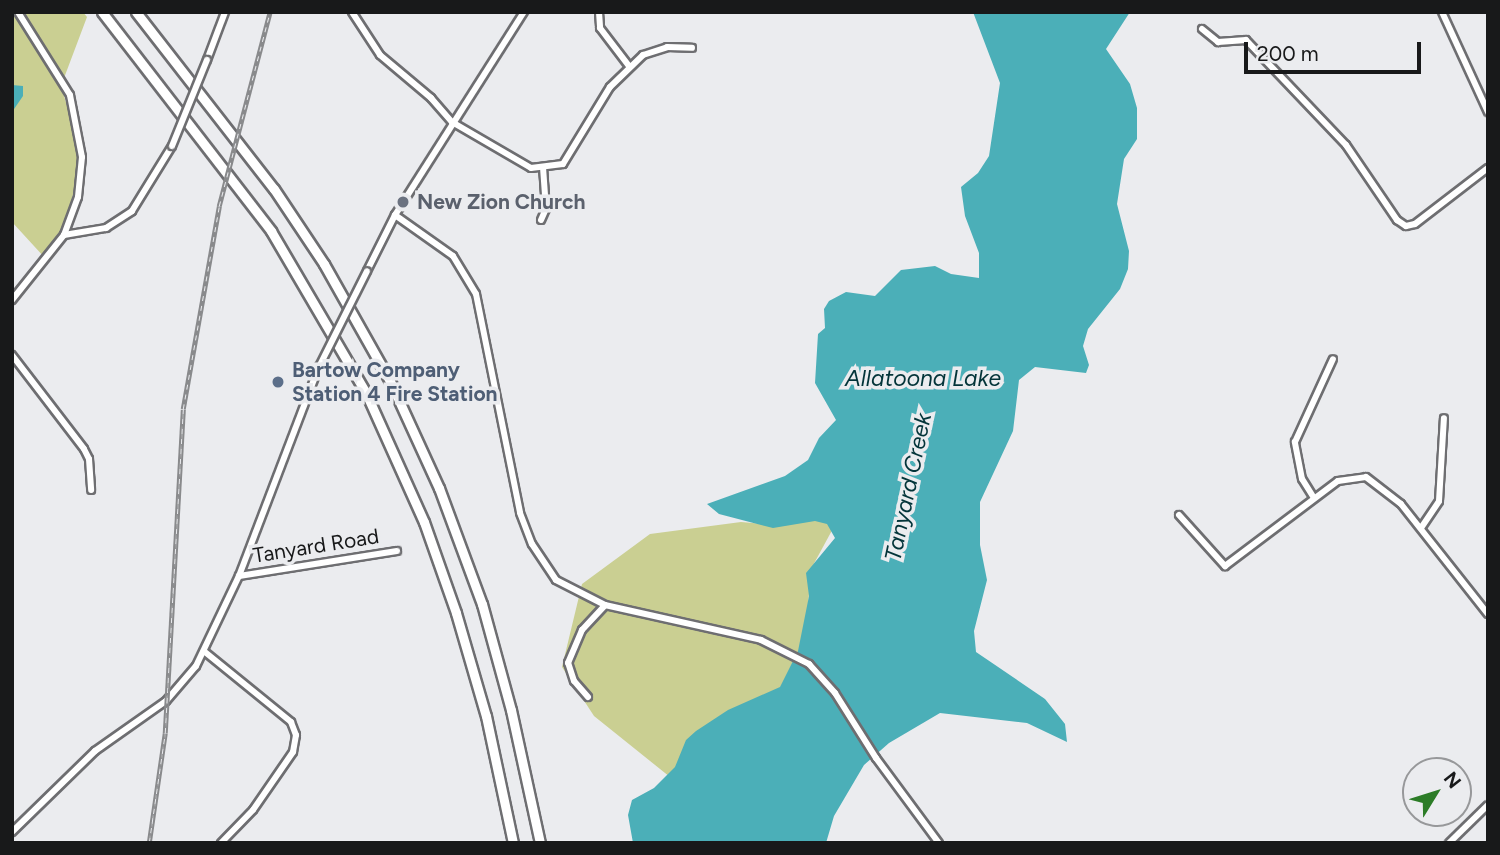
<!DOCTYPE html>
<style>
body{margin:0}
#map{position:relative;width:1500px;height:855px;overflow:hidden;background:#ebecef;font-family:Figtree,sans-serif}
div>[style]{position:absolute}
.green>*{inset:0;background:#cacf92}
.water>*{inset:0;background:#4bafb8}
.roads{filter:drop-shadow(2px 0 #6e6e71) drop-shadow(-2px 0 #6e6e71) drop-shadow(0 2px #6e6e71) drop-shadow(0 -2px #6e6e71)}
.minor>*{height:6px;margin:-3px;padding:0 3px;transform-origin:3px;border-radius:3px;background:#fff}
.highway>*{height:9px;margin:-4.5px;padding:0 4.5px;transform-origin:4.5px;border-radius:4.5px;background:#fff}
.rail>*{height:4.5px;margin-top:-2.25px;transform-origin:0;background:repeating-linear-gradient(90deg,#ebecef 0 5px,#898a8c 0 10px);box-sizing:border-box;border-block:2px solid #898a8c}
.bridges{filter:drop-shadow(2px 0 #6e6e71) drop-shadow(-2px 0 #6e6e71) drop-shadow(0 2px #6e6e71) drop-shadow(0 -2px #6e6e71)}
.minor-bridge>*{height:6px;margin:-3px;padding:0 3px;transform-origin:3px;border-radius:3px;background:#fff}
.dots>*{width:19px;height:19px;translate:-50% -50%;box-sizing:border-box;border:4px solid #ebecef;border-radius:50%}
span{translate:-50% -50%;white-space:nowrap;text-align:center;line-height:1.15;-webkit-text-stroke:7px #ebecef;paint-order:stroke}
.worship-label{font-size:21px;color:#5b616d;font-weight:700}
.left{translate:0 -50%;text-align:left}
.service-label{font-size:21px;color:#4e5e75;font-weight:700}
.street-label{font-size:21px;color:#18191a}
.water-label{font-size:23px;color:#033439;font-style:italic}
.frame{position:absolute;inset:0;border:14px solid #18191a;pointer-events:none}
.north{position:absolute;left:1402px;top:757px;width:70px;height:70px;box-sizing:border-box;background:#ebecef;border:2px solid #97989a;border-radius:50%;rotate:52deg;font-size:19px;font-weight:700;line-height:28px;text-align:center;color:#18191a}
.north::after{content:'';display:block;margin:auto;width:24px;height:32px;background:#2c7c27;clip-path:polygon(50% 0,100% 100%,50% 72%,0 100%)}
.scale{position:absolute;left:1244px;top:42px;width:177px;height:32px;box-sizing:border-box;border:4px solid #18191a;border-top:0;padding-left:9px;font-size:21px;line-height:24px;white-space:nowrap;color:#18191a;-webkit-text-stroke:5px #ebecef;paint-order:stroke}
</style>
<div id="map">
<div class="green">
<div style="clip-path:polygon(12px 12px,83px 12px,87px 17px,61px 86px,78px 142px,76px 184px,64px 226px,45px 258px,12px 222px)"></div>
<div style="clip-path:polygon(814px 516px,836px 523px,811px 569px,805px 643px,791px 685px,670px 777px,594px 716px,562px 667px,582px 584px,650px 534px,741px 522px,774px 525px)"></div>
</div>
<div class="water">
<div style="clip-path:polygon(973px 12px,1130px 12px,1106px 49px,1130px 84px,1137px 108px,1137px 139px,1124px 159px,1117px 204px,1129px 251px,1128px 269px,1120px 289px,1088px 329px,1083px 346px,1089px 365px,1086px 373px,1035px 367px,1019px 380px,1013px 431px,980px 502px,980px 545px,987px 580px,974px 631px,976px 652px,1045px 699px,1065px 724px,1067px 742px,1027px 723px,940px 713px,889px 743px,864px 765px,834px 816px,826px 843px,633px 843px,628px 815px,632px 800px,654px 788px,675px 767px,686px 740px,696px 731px,728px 710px,780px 687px,798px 651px,809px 596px,806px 573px,835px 538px,827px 524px,815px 521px,773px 528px,719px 514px,707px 504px,785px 476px,808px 460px,819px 438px,836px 420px,815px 383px,818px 334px,825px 328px,824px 309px,829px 301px,846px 292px,875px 296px,901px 270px,935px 266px,951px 274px,979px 278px,979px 253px,965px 216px,961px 187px,978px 173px,989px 156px,1000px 83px)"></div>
<div style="clip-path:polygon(12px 85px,23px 86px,23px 96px,12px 112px)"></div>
</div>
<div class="roads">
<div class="minor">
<div style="left:352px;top:12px;width:51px;rotate:56.9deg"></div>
<div style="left:380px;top:55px;width:67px;rotate:40.1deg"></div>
<div style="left:431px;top:98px;width:32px;rotate:49deg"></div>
<div style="left:452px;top:122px;width:91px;rotate:30.2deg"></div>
<div style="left:531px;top:168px;width:32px;rotate:-7deg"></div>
<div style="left:563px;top:164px;width:90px;rotate:-58.6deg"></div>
<div style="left:610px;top:87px;width:46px;rotate:-44.1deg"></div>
<div style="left:643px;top:55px;width:25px;rotate:-18deg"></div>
<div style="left:667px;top:47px;width:25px;rotate:2deg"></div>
<div style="left:599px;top:12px;width:16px;rotate:86deg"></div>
<div style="left:600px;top:28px;width:48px;rotate:52.7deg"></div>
<div style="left:1442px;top:12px;width:110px;rotate:65.3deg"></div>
<div style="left:1202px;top:29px;width:21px;rotate:39deg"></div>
<div style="left:1218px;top:42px;width:28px;rotate:-4deg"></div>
<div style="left:1246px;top:40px;width:145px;rotate:46.4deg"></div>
<div style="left:1346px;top:145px;width:91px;rotate:55.8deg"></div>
<div style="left:1397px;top:220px;width:11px;rotate:34deg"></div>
<div style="left:1406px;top:226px;width:9px;rotate:-13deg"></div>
<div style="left:1415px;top:224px;width:92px;rotate:-37.5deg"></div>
<div style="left:207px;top:60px;width:51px;rotate:-69.4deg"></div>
<div style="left:395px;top:215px;width:71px;rotate:35.3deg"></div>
<div style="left:453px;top:256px;width:44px;rotate:58.8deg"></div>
<div style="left:476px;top:294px;width:223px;rotate:78.6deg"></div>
<div style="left:520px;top:513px;width:33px;rotate:69deg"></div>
<div style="left:532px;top:544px;width:43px;rotate:56.3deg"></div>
<div style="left:556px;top:580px;width:55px;rotate:27deg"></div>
<div style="left:605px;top:605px;width:160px;rotate:12.6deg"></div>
<div style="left:761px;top:640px;width:54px;rotate:26.6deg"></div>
<div style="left:809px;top:664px;width:39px;rotate:48deg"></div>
<div style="left:835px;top:693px;width:77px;rotate:57.8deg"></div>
<div style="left:876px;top:758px;width:106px;rotate:53.5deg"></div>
<div style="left:541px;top:220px;width:12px;rotate:-66deg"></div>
<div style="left:546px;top:209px;width:42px;rotate:-94.1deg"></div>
<div style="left:64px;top:235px;width:43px;rotate:-9.5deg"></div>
<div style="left:106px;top:228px;width:31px;rotate:-33deg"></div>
<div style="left:132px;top:211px;width:76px;rotate:-58.4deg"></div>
<div style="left:367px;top:271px;width:63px;rotate:-63.4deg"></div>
<div style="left:395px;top:215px;width:241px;rotate:-57.6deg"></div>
<div style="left:12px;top:300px;width:83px;rotate:-51.3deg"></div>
<div style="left:64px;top:235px;width:40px;rotate:-69.8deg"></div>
<div style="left:78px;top:197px;width:40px;rotate:-84.3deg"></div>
<div style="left:82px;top:157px;width:63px;rotate:-101deg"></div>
<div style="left:70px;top:95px;width:98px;rotate:-122.1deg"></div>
<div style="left:12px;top:355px;width:118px;rotate:52.5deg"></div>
<div style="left:84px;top:449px;width:11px;rotate:63deg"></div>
<div style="left:89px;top:459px;width:31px;rotate:86deg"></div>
<div style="left:1314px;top:498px;width:22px;rotate:-122deg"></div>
<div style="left:1302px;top:479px;width:38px;rotate:-101deg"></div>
<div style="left:1295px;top:442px;width:91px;rotate:-65.4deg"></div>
<div style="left:1179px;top:515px;width:69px;rotate:48deg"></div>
<div style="left:1225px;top:566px;width:141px;rotate:-37deg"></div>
<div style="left:1338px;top:481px;width:28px;rotate:-8deg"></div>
<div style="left:1366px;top:477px;width:44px;rotate:37.6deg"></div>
<div style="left:1401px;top:504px;width:140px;rotate:51.7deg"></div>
<div style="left:1421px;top:528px;width:32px;rotate:-56deg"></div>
<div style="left:1439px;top:501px;width:83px;rotate:-86.6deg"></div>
<div style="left:239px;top:576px;width:160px;rotate:-9deg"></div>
<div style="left:205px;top:652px;width:111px;rotate:39.1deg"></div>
<div style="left:291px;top:722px;width:14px;rotate:69deg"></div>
<div style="left:296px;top:735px;width:17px;rotate:100deg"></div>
<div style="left:293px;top:752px;width:70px;rotate:124.6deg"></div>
<div style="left:253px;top:810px;width:46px;rotate:134.1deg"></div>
<div style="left:588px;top:697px;width:21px;rotate:-131deg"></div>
<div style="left:574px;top:681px;width:19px;rotate:-108deg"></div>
<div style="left:568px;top:663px;width:36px;rotate:-67deg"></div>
<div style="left:582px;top:630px;width:34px;rotate:-47deg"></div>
<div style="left:12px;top:832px;width:116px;rotate:-44.3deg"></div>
<div style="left:95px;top:751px;width:87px;rotate:-35.2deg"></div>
<div style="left:166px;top:701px;width:46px;rotate:-49.4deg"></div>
<div style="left:196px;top:666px;width:100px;rotate:-64.5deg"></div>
<div style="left:239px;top:576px;width:224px;rotate:-69.1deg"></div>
<div style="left:1449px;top:843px;width:54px;rotate:-44.3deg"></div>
</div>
<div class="highway">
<div style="left:102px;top:12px;width:277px;rotate:52.3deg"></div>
<div style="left:271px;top:231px;width:188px;rotate:59.6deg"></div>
<div style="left:366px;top:393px;width:141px;rotate:65.8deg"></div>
<div style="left:424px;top:522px;width:96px;rotate:70.6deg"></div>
<div style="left:456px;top:613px;width:107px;rotate:73.8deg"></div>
<div style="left:486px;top:716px;width:130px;rotate:78deg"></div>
<div style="left:136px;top:12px;width:224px;rotate:52.1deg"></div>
<div style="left:274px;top:189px;width:90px;rotate:56.3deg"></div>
<div style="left:324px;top:264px;width:134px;rotate:60.6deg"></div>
<div style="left:390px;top:381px;width:118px;rotate:65.4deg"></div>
<div style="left:439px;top:488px;width:124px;rotate:69.7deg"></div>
<div style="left:482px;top:604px;width:110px;rotate:74.7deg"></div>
<div style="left:511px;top:710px;width:136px;rotate:77.7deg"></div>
</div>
</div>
<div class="rail">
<div style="left:149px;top:843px;width:111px;rotate:-81.7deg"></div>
<div style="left:165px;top:733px;width:324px;rotate:-86.8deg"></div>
<div style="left:183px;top:409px;width:206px;rotate:-79.9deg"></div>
<div style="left:219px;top:206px;width:201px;rotate:-75.3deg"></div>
</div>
<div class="bridges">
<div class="minor-bridge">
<div style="left:172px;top:146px;width:93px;rotate:-67.9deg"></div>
<div style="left:319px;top:367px;width:107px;rotate:-63.4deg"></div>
</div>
</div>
<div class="dots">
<div style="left:403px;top:202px;background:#6b7280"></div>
<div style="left:278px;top:382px;background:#5c6f8a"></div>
</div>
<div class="worship-label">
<span class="left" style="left:417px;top:202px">New Zion Church</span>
</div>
<div class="service-label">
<span class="left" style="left:292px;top:382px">Bartow Company<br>Station 4 Fire Station</span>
</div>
<div class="street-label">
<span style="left:316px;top:546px;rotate:-9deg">Tanyard Road</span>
</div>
<div class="water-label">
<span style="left:923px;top:378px">Allatoona Lake</span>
<span style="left:908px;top:487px;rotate:-78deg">Tanyard Creek</span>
</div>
<div class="frame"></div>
<div class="north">N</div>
<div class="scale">200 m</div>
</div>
